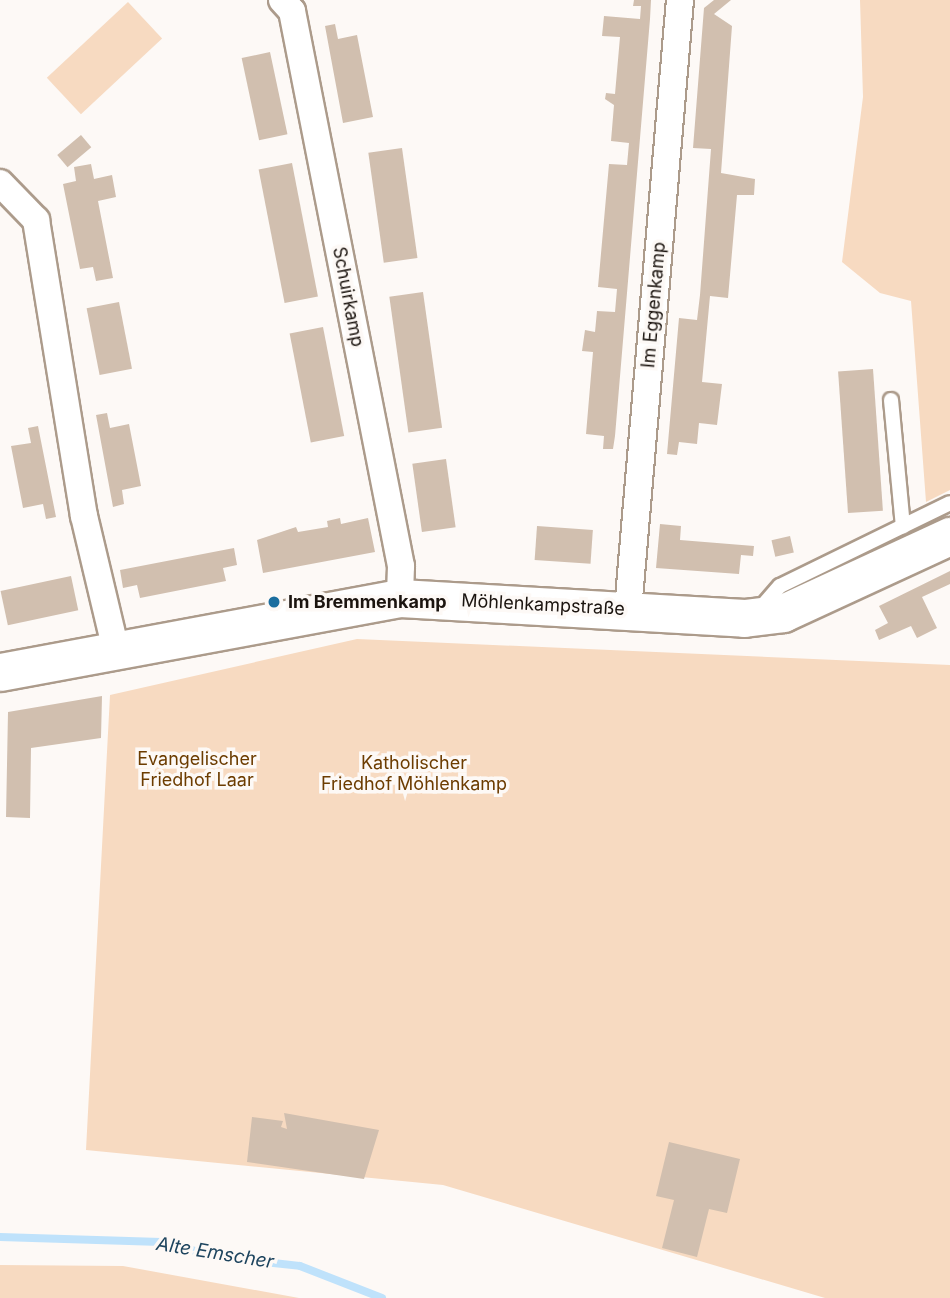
<!DOCTYPE html>
<meta charset="utf-8">
<style>
body{margin:0}
#map{position:relative;width:950px;height:1298px;overflow:hidden;background:#fdf9f6;font-family:Inter,sans-serif}
div>[style]{position:absolute}
.green>*{inset:0;background:#f7dac1;transform-origin:0 0}
.stream>*{height:8px;margin:-4px;padding:0 4px;transform-origin:4px;border-radius:4px;background:#bfe2fb}
.building>*{inset:0;background:#d1bfaf;transform-origin:0 0}
.roads{filter:drop-shadow(2px 0 #ac9b8b) drop-shadow(-2px 0 #ac9b8b) drop-shadow(0 2px #ac9b8b) drop-shadow(0 -2px #ac9b8b)}
.lane>*{height:14px;margin:-7px;padding:0 7px;transform-origin:7px;border-radius:7px;background:#fff}
.street>*{height:26px;margin:-13px;padding:0 13px;transform-origin:13px;border-radius:13px;background:#fff}
.secondary>*{height:37px;margin:-18.5px;padding:0 18.5px;transform-origin:18.5px;border-radius:18.5px;background:#fff}
.dots>*{width:19px;height:19px;translate:-50% -50%;box-sizing:border-box;border:4px solid #fdf9f6;border-radius:50%}
span{translate:-50% -50%;white-space:nowrap;text-align:center;line-height:1.15;-webkit-text-stroke:7px #fdf9f6;paint-order:stroke}
.street-label{font-size:18px;color:#1b140f}
.poi-label{font-size:18px;color:#1b140f;font-weight:700}
.left{translate:0 -50%;text-align:left}
.park-label{font-size:18px;color:#6c3c00}
.water-label{font-size:19px;color:#1d445e;font-style:italic}
</style>
<div id="map">
<div class="green">
<div style="clip-path:polygon(860px 0,950px 0,950px 490px,926px 502px,911px 301px,880px 293px,842px 262px,863px 97px)"></div>
<div style="left:128px;top:2px;width:50px;height:111px;rotate:47deg"></div>
<div style="clip-path:polygon(357px 639px,950px 665px,950px 1298px,825px 1298px,443px 1185px,86px 1150px,110px 695px)"></div>
<div style="clip-path:polygon(0 1265px,123px 1266px,299px 1298px,0 1298px)"></div>
</div>
<div class="stream">
<div style="left:0;top:1237px;width:161px;rotate:1.8deg"></div>
<div style="left:161px;top:1242px;width:60px;rotate:14.5deg"></div>
<div style="left:219px;top:1257px;width:81px;rotate:6.3deg"></div>
<div style="left:300px;top:1266px;width:88px;rotate:21.3deg"></div>
</div>
<div class="building">
<div style="clip-path:polygon(634px 0,651px 0,650px 19px,615px 436px,613px 449px,603px 449px,604px 436px,586px 434px,593px 352px,582px 351px,585px 330px,595px 332px,597px 311px,615px 312px,617px 289px,598px 287px,609px 164px,627px 165px,629px 143px,611px 141px,614px 105px,605px 99px,606px 93px,615px 94px,620px 37px,602px 36px,604px 16px,640px 19px,641px 6px,633px 6px)"></div>
<div style="clip-path:polygon(714px 0,731px 0,714px 14px,732px 26px,721px 173px,755px 179px,754px 195px,737px 195px,728px 298px,710px 296px,702px 382px,722px 384px,717px 425px,699px 423px,697px 444px,679px 442px,677px 455px,667px 454px,679px 318px,697px 320px,700px 295px,711px 149px,693px 148px,704px 8px)"></div>
<div style="clip-path:polygon(335px 24px,338px 39px,357px 35px,373px 117px,343px 123px,325px 26px)"></div>
<div style="left:270px;top:52px;width:84px;height:29px;rotate:78deg"></div>
<div style="left:81px;top:135px;width:16px;height:31px;rotate:50deg"></div>
<div style="left:402px;top:148px;width:111px;height:34px;rotate:82deg"></div>
<div style="left:292px;top:163px;width:136px;height:34px;rotate:79deg"></div>
<div style="clip-path:polygon(91px 164px,94px 179px,112px 175px,116px 197px,98px 201px,113px 278px,96px 281px,93px 267px,80px 269px,63px 184px,76px 181px,74px 167px)"></div>
<div style="left:423px;top:292px;width:137px;height:34px;rotate:82deg"></div>
<div style="left:119px;top:302px;width:68px;height:33px;rotate:79deg"></div>
<div style="left:323px;top:327px;width:111px;height:34px;rotate:79deg"></div>
<div style="left:873px;top:369px;width:142px;height:35px;rotate:86deg"></div>
<div style="clip-path:polygon(107px 413px,110px 428px,129px 424px,141px 486px,122px 490px,124px 504px,113px 507px,96px 415px)"></div>
<div style="clip-path:polygon(38px 426px,56px 517px,46px 519px,43px 504px,23px 508px,11px 446px,31px 443px,28px 428px)"></div>
<div style="left:446px;top:459px;width:69px;height:34px;rotate:82deg"></div>
<div style="clip-path:polygon(340px 518px,341px 524px,368px 518px,375px 552px,263px 573px,257px 540px,296px 527px,298px 532px,328px 527px,327px 521px)"></div>
<div style="clip-path:polygon(660px 524px,681px 526px,680px 540px,754px 546px,753px 556px,741px 555px,739px 574px,656px 568px)"></div>
<div style="left:537px;top:526px;width:56px;height:34px;rotate:4deg"></div>
<div style="left:790px;top:536px;width:17px;height:19px;rotate:77deg"></div>
<div style="clip-path:polygon(234px 548px,237px 565px,223px 568px,226px 581px,140px 598px,137px 585px,123px 588px,120px 570px)"></div>
<div style="clip-path:polygon(950px 571px,950px 584px,922px 597px,937px 628px,917px 638px,911px 626px,879px 640px,875px 630px,888px 623px,879px 606px)"></div>
<div style="left:71px;top:576px;width:35px;height:72px;rotate:78deg"></div>
<div style="clip-path:polygon(102px 696px,101px 738px,31px 748px,30px 818px,6px 817px,8px 712px)"></div>
<div style="clip-path:polygon(284px 1113px,379px 1130px,364px 1179px,247px 1162px,252px 1117px,283px 1121px,281px 1127px,287px 1129px)"></div>
<div style="clip-path:polygon(669px 1142px,740px 1159px,727px 1213px,709px 1209px,697px 1257px,662px 1248px,674px 1200px,656px 1196px)"></div>
</div>
<div class="roads">
<div class="lane">
<div style="left:891px;top:400px;width:127px;rotate:84.6deg"></div>
<div style="left:758px;top:611px;width:33px;rotate:-49deg"></div>
<div style="left:780px;top:586px;width:189px;rotate:-26deg"></div>
</div>
<div class="street">
<div style="left:282px;top:0;width:15px;rotate:48deg"></div>
<div style="left:292px;top:11px;width:566px;rotate:78.89deg"></div>
<div style="left:401px;top:566px;width:32px;rotate:92deg"></div>
<div style="left:0;top:183px;width:52px;rotate:45.8deg"></div>
<div style="left:36px;top:220px;width:300px;rotate:80.8deg"></div>
<div style="left:84px;top:516px;width:138px;rotate:76.6deg"></div>
<div style="left:628px;top:610px;width:612px;rotate:-85.13deg"></div>
</div>
<div class="secondary">
<div style="left:0;top:672px;width:407px;rotate:-10.5deg"></div>
<div style="left:400px;top:598px;width:345px;rotate:3.3deg"></div>
<div style="left:744px;top:618px;width:39px;rotate:-7deg"></div>
<div style="left:783px;top:613px;width:184px;rotate:-24.8deg"></div>
</div>
</div>
<div class="dots">
<div style="left:274px;top:602px;background:#1b6e9f"></div>
</div>
<div class="street-label">
<span style="left:348px;top:297px;rotate:79deg">Schuirkamp</span>
<span style="left:654px;top:305px;rotate:-85deg">Im Eggenkamp</span>
<span style="left:543px;top:605px;rotate:3deg">Möhlenkampstraße</span>
</div>
<div class="poi-label">
<span class="left" style="left:288px;top:602px">Im Bremmenkamp</span>
</div>
<div class="park-label">
<span style="left:197px;top:770px">Evangelischer<br>Friedhof Laar</span>
<span style="left:414px;top:774px">Katholischer<br>Friedhof Möhlenkamp</span>
</div>
<div class="water-label">
<span style="left:215px;top:1253px;rotate:9deg">Alte Emscher</span>
</div>
</div>
